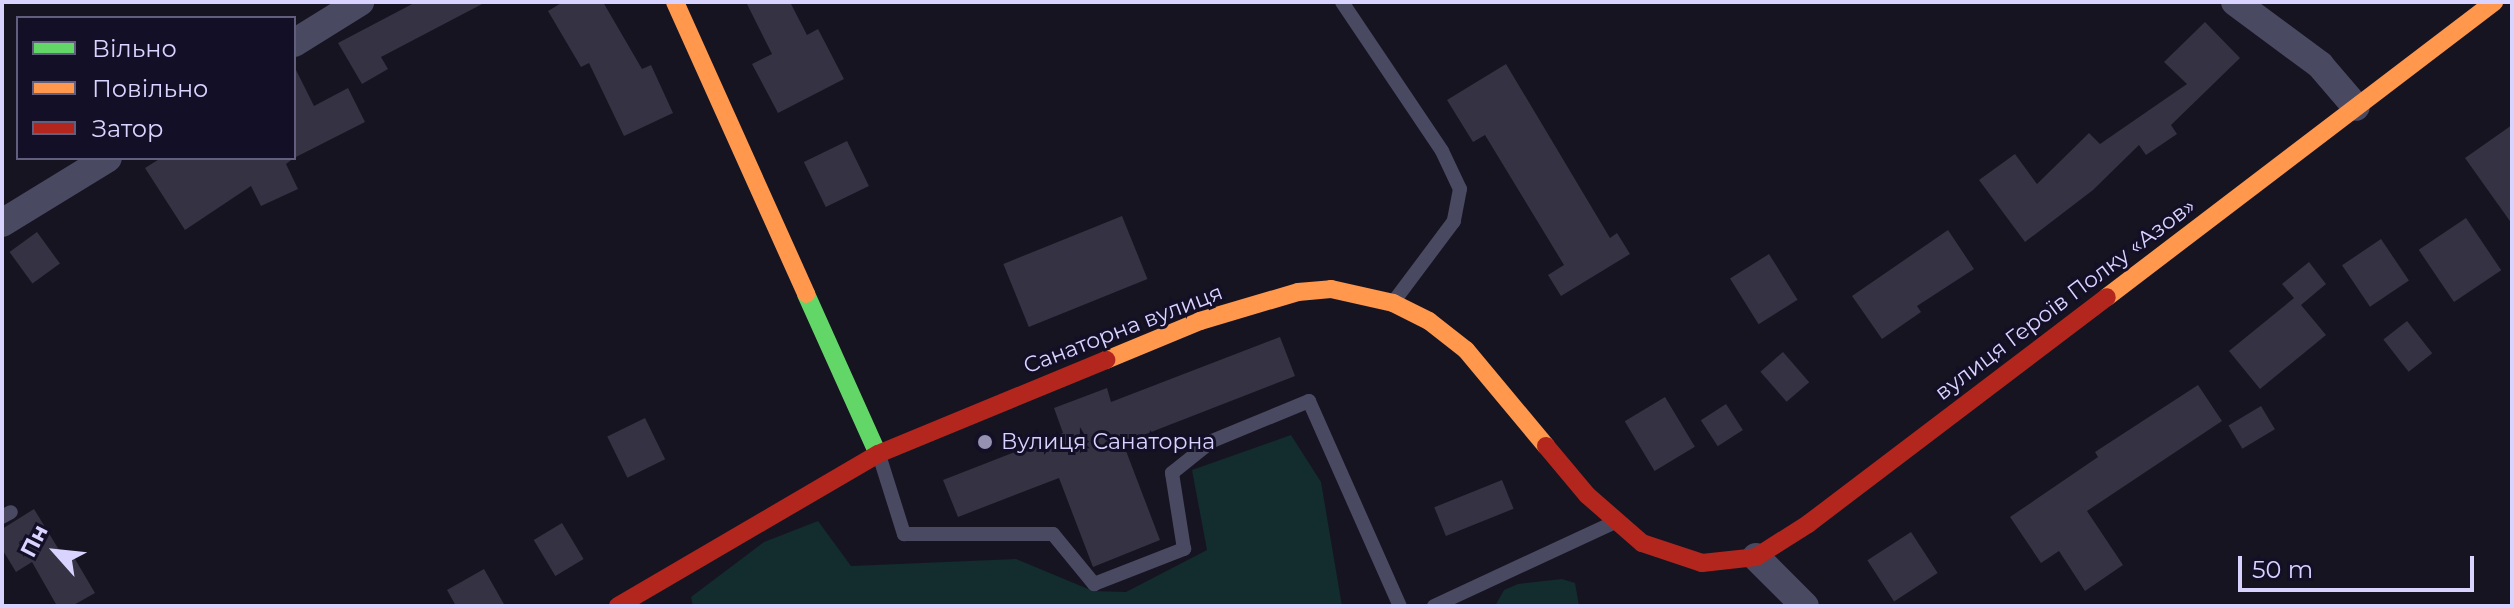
<!DOCTYPE html>
<meta charset="utf-8">
<style>
body{margin:0}
#map{position:relative;width:2514px;height:608px;overflow:hidden;background:#161421;font-family:Montserrat,sans-serif}
div>[style]{position:absolute}
.green>*{inset:0;background:#132c2d}
.building>*{inset:0;background:#343243;transform-origin:0 0}
.lane>*{height:14px;margin:-7px;padding:0 7px;transform-origin:7px;border-radius:7px;background:#4a4962}
.street>*{height:28px;margin:-14px;padding:0 14px;transform-origin:14px;border-radius:14px;background:#4a4962}
.fast>*{height:18px;margin:-9px;padding:0 9px;transform-origin:9px;border-radius:9px;background:#63d668}
.slow>*{height:18px;margin:-9px;padding:0 9px;transform-origin:9px;border-radius:9px;background:#ff974d}
.jam>*{height:18px;margin:-9px;padding:0 9px;transform-origin:9px;border-radius:9px;background:#b3261e}
.dots>*{width:22px;height:22px;translate:-50% -50%;box-sizing:border-box;border:4px solid #130f26;border-radius:50%}
span{translate:-50% -50%;white-space:nowrap;text-align:center;line-height:1.15;-webkit-text-stroke:6px #130f26;paint-order:stroke}
.street-label{font-size:22px;color:#d9d4ff}
.poi-label{font-size:22px;color:#d9d4ff}
.left{translate:0 -50%;text-align:left}
.frame{position:absolute;inset:0;border:4px solid #d9d4ff;pointer-events:none}
.legend{position:absolute;left:16px;top:16px;width:280px;height:144px;box-sizing:border-box;background:#130f26;border:2px solid #625e7d;margin:0;padding:10px 14px;list-style:none;font-size:24px;color:#d9d4ff}
.legend li{display:flex;align-items:center;gap:16px;height:40px}
.legend b{width:40px;border:2px solid #625e7d}
.north{position:absolute;left:16px;top:512px;width:80px;height:80px;-webkit-text-stroke:6px #130f26;paint-order:stroke;rotate:297deg;font-size:22px;font-weight:700;line-height:32px;text-align:center;color:#d9d4ff}
.north::after{content:'';display:block;margin:auto;width:28px;height:36px;background:#d9d4ff;clip-path:polygon(50% 0,100% 100%,50% 72%,0 100%)}
.scale{position:absolute;left:2238px;top:556px;width:236px;height:36px;box-sizing:border-box;border:4px solid #d9d4ff;border-top:0;padding-left:10px;font-size:24px;line-height:28px;white-space:nowrap;color:#d9d4ff;-webkit-text-stroke:6px #130f26;paint-order:stroke}
</style>
<div id="map">
<div class="green">
<div style="clip-path:polygon(1291px 435px,1321px 482px,1342px 606px,693px 606px,691px 597px,764px 542px,818px 521px,851px 566px,1016px 559px,1093px 591px,1126px 592px,1207px 550px,1192px 470px)"></div>
<div style="clip-path:polygon(1562px 579px,1575px 583px,1579px 606px,1495px 606px,1504px 590px,1518px 584px)"></div>
</div>
<div class="building">
<div style="clip-path:polygon(416px 2px,486px 2px,381px 57px,388px 69px,362px 84px,338px 43px)"></div>
<div style="clip-path:polygon(563px 2px,603px 2px,642px 69px,651px 65px,673px 113px,624px 136px,589px 63px,581px 67px,548px 11px)"></div>
<div style="clip-path:polygon(746px 2px,790px 2px,807px 35px,818px 29px,844px 79px,778px 113px,752px 64px,772px 54px)"></div>
<div style="clip-path:polygon(2205px 22px,2240px 58px,2171px 125px,2177px 134px,2146px 155px,2139px 145px,2093px 190px,2025px 242px,1979px 180px,2015px 154px,2037px 184px,2089px 133px,2100px 144px,2187px 84px,2164px 62px)"></div>
<div style="clip-path:polygon(1506px 64px,1610px 238px,1617px 233px,1630px 254px,1561px 296px,1548px 275px,1564px 265px,1485px 135px,1473px 142px,1447px 100px)"></div>
<div style="clip-path:polygon(294px 66px,314px 106px,348px 88px,365px 122px,294px 158px)"></div>
<div style="clip-path:polygon(2512px 125px,2512px 224px,2465px 158px)"></div>
<div style="left:847px;top:141px;width:50px;height:48px;rotate:64deg"></div>
<div style="clip-path:polygon(161px 158px,294px 158px,286px 164px,298px 189px,261px 206px,251px 186px,185px 230px,145px 168px)"></div>
<div style="left:1122px;top:216px;width:68px;height:128px;rotate:68deg"></div>
<div style="left:2466px;top:218px;width:63px;height:57px;rotate:56deg"></div>
<div style="clip-path:polygon(1948px 230px,1974px 269px,1917px 306px,1921px 312px,1882px 339px,1852px 296px)"></div>
<div style="left:37px;top:232px;width:39px;height:34px;rotate:54deg"></div>
<div style="left:2381px;top:239px;width:50px;height:47px;rotate:56deg"></div>
<div style="left:1769px;top:254px;width:54px;height:46px;rotate:58deg"></div>
<div style="clip-path:polygon(2309px 262px,2326px 284px,2301px 305px,2326px 335px,2260px 389px,2229px 351px,2294px 298px,2282px 284px)"></div>
<div style="left:2407px;top:321px;width:41px;height:30px;rotate:52deg"></div>
<div style="clip-path:polygon(1280px 337px,1295px 376px,1123px 443px,1160px 540px,1093px 567px,1059px 478px,958px 517px,943px 480px,1063px 433px,1054px 408px,1107px 388px,1111px 402px)"></div>
<div style="left:1783px;top:352px;width:40px;height:30px;rotate:49deg"></div>
<div style="clip-path:polygon(2198px 385px,2222px 421px,2087px 511px,2123px 565px,2085px 591px,2059px 551px,2041px 563px,2010px 517px,2098px 457px,2095px 452px)"></div>
<div style="left:1665px;top:397px;width:58px;height:47px;rotate:59deg"></div>
<div style="left:1726px;top:404px;width:31px;height:30px;rotate:57deg"></div>
<div style="left:2261px;top:406px;width:27px;height:38px;rotate:59deg"></div>
<div style="left:645px;top:418px;width:46px;height:42px;rotate:64deg"></div>
<div style="left:1502px;top:480px;width:31px;height:73px;rotate:68deg"></div>
<div style="clip-path:polygon(34px 509px,64px 558px,72px 554px,95px 593px,72px 606px,57px 606px,32px 562px,16px 572px,2px 549px,2px 529px)"></div>
<div style="left:562px;top:523px;width:42px;height:33px;rotate:59deg"></div>
<div style="left:1911px;top:532px;width:49px;height:52px;rotate:57deg"></div>
<div style="clip-path:polygon(484px 569px,505px 606px,456px 606px,447px 590px)"></div>
</div>
<div class="lane">
<div style="left:1342px;top:2px;width:179px;rotate:56.1deg"></div>
<div style="left:1442px;top:151px;width:42px;rotate:64.7deg"></div>
<div style="left:1460px;top:189px;width:33px;rotate:101deg"></div>
<div style="left:1454px;top:221px;width:99px;rotate:126.8deg"></div>
<div style="left:880px;top:458px;width:80px;rotate:72.5deg"></div>
<div style="left:904px;top:534px;width:149px"></div>
<div style="left:1053px;top:534px;width:65px;rotate:50.6deg"></div>
<div style="left:1094px;top:584px;width:97px;rotate:-21.3deg"></div>
<div style="left:1184px;top:549px;width:77px;rotate:-99deg"></div>
<div style="left:1172px;top:473px;width:51px;rotate:-38.7deg"></div>
<div style="left:1212px;top:441px;width:105px;rotate:-22.4deg"></div>
<div style="left:1309px;top:401px;width:224px;rotate:66.1deg"></div>
<div style="left:2px;top:517px;width:10px;rotate:-29deg"></div>
<div style="left:1434px;top:606px;width:197px;rotate:-24.9deg"></div>
</div>
<div class="street">
<div style="left:2235px;top:2px;width:106px;rotate:36.5deg"></div>
<div style="left:2320px;top:65px;width:55px;rotate:49.4deg"></div>
<div style="left:294px;top:43px;width:78px;rotate:-31.8deg"></div>
<div style="left:2px;top:223px;width:124px;rotate:-31.5deg"></div>
<div style="left:1756px;top:557px;width:69px;rotate:45deg"></div>
</div>
<div class="fast">
<div style="left:806px;top:294px;width:175px;rotate:65.8deg"></div>
</div>
<div class="slow">
<div style="left:675px;top:2px;width:320px;rotate:65.8deg"></div>
<div style="left:2107px;top:297px;width:487px;rotate:-37.3deg"></div>
<div style="left:1106px;top:360px;width:102px;rotate:-22.5deg"></div>
<div style="left:1200px;top:321px;width:102px;rotate:-16.5deg"></div>
<div style="left:1298px;top:292px;width:33px;rotate:-5deg"></div>
<div style="left:1331px;top:289px;width:64px;rotate:12.7deg"></div>
<div style="left:1393px;top:303px;width:40px;rotate:26.6deg"></div>
<div style="left:1429px;top:321px;width:47px;rotate:38.1deg"></div>
<div style="left:1466px;top:350px;width:125px;rotate:50.2deg"></div>
</div>
<div class="jam">
<div style="left:1546px;top:446px;width:64px;rotate:50.1deg"></div>
<div style="left:1587px;top:495px;width:73px;rotate:41.1deg"></div>
<div style="left:1642px;top:543px;width:63px;rotate:18.4deg"></div>
<div style="left:1702px;top:563px;width:54px;rotate:-6.3deg"></div>
<div style="left:1756px;top:557px;width:62px;rotate:-32.4deg"></div>
<div style="left:1808px;top:524px;width:375px;rotate:-37.2deg"></div>
<div style="left:618px;top:606px;width:301px;rotate:-30.3deg"></div>
<div style="left:878px;top:454px;width:247px;rotate:-22.4deg"></div>
</div>
<div class="dots">
<div style="left:985px;top:442px;background:#9591b1"></div>
</div>
<div class="street-label">
<span style="left:2065px;top:299px;rotate:-37deg">вулиця Героїв Полку «Азов»</span>
<span style="left:1123px;top:329px;rotate:-21deg">Санаторна вулиця</span>
</div>
<div class="poi-label">
<span class="left" style="left:1001px;top:442px">Вулиця Санаторна</span>
</div>
<div class="frame"></div>
<ul class="legend">
<li><b style="height:10px;background:#63d668"></b>Вільно</li>
<li><b style="height:10px;background:#ff974d"></b>Повільно</li>
<li><b style="height:10px;background:#b3261e"></b>Затор</li>
</ul>
<div class="north">Пн</div>
<div class="scale">50 m</div>
</div>
